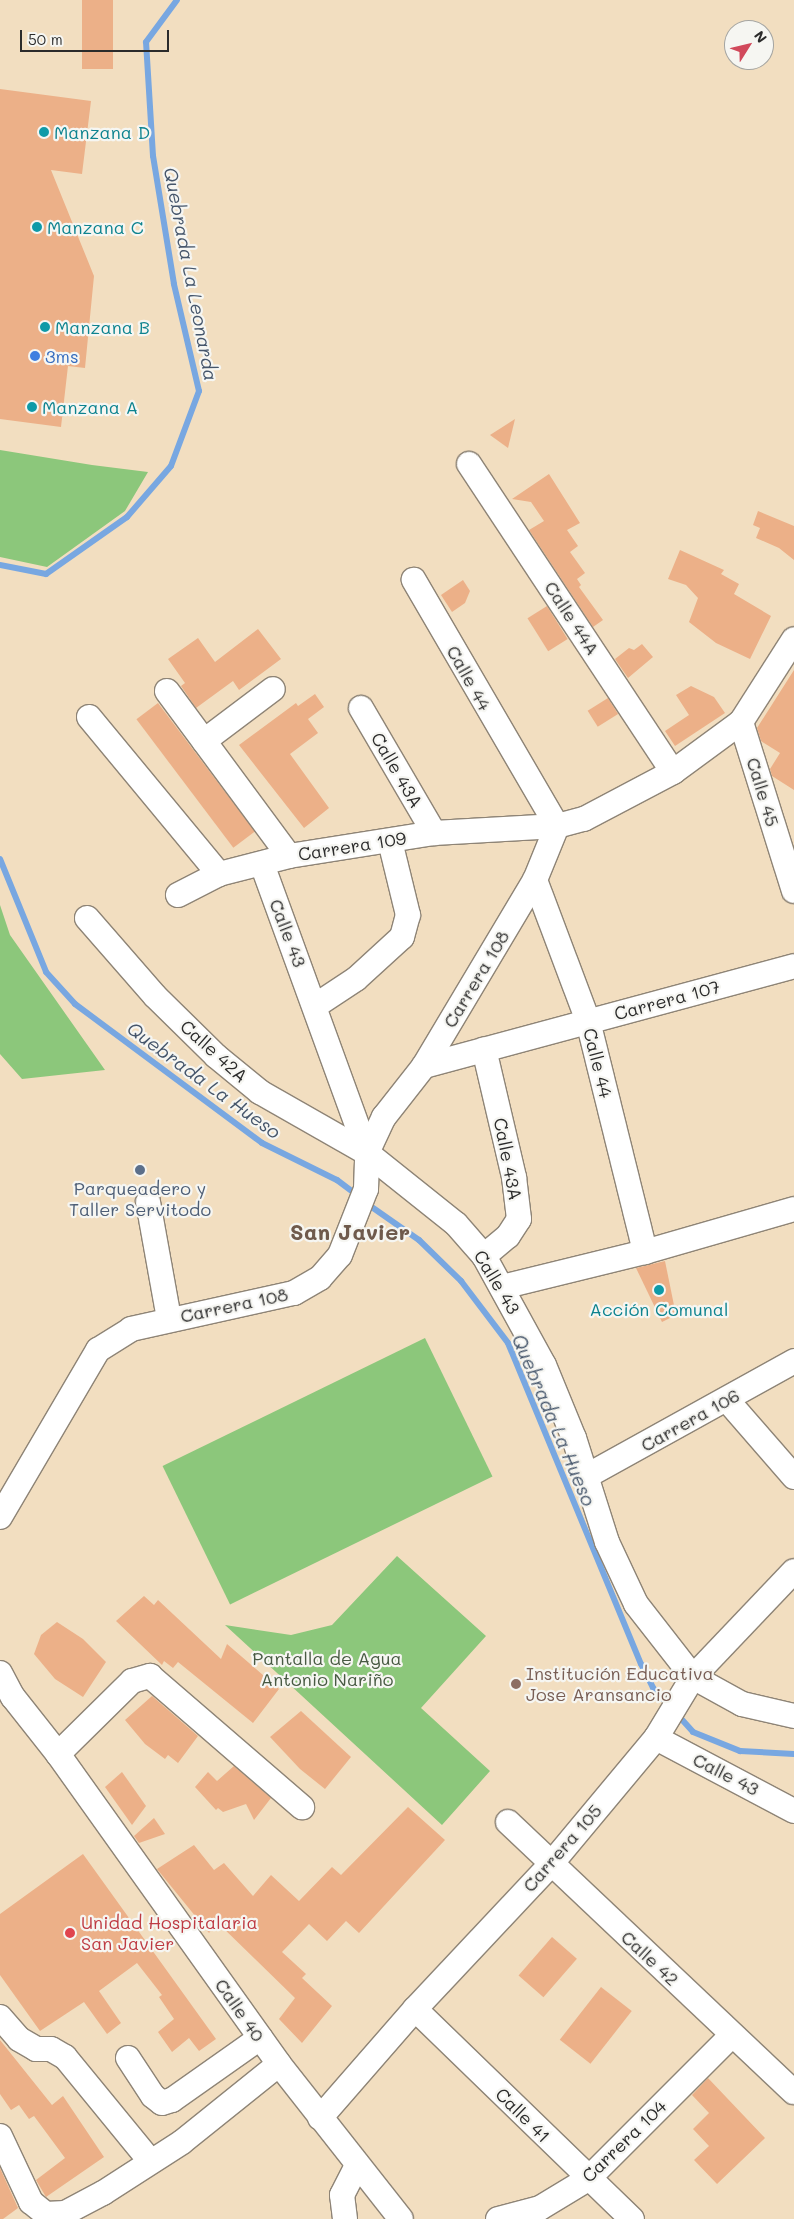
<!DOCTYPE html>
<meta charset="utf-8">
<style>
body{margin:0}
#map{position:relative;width:794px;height:2219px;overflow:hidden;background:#f2dec0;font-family:Mali,sans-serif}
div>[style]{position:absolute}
.green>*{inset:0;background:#8cc77b;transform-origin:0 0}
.stream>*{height:6px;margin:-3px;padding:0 3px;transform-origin:3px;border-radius:3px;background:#78a7e1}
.building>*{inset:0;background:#ecb088;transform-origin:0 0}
.roads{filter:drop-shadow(1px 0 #8e8476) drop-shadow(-1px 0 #8e8476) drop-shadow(0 1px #8e8476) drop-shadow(0 -1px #8e8476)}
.minor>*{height:24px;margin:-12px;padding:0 12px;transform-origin:12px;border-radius:12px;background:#fff}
.dots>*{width:14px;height:14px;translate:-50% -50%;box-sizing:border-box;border:2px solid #f6f6f2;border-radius:50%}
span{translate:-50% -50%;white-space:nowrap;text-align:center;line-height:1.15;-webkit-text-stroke:4.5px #f6f6f2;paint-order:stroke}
.culture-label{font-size:18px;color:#0d838f}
.left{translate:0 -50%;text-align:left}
.shop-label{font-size:18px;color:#366cbe}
.street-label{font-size:18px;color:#2b2b2b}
.service-label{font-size:18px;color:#4e5e75}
.park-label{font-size:18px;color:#485a43}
.education-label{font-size:18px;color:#785e54}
.health-label{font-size:18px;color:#be3a42}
.water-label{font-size:19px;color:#46566b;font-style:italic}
.district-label{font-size:22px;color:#6f5a4c;font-weight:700}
.north{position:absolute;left:724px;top:20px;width:50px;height:50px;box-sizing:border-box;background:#f6f6f2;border:1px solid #a5a5a2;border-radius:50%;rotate:54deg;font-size:14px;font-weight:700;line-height:20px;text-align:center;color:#2b2b2b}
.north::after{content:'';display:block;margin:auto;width:18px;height:22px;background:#d1495b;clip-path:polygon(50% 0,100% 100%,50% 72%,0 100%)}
.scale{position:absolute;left:20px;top:30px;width:149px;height:22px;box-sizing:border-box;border:2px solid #2b2b2b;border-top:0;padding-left:6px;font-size:15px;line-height:18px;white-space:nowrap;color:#2b2b2b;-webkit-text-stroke:4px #f6f6f2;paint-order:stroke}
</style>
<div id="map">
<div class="green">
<div style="clip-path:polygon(0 450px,92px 465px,148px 472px,125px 511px,47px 567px,0 557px)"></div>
<div style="clip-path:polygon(0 905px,10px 935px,105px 1070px,22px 1079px,0 1054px)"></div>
<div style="left:425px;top:1338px;width:154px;height:292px;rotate:64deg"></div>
<div style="clip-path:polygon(397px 1556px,486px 1636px,421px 1708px,490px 1771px,442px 1825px,225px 1625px,291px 1635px,332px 1625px)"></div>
</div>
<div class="stream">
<div style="left:0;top:565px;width:47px;rotate:11.1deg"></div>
<div style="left:46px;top:574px;width:99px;rotate:-35.1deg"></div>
<div style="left:127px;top:517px;width:67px;rotate:-49.2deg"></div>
<div style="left:171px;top:466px;width:80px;rotate:-69.5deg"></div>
<div style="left:199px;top:391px;width:110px;rotate:-103.2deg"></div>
<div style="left:174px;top:284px;width:130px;rotate:-99.3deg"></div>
<div style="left:153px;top:156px;width:114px;rotate:-93.5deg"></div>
<div style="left:146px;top:42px;width:52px;rotate:-53.6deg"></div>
<div style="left:0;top:859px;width:122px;rotate:67.8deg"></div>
<div style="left:46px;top:972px;width:43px;rotate:47.8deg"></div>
<div style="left:75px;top:1004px;width:233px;rotate:36.6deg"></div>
<div style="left:262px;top:1143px;width:84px;rotate:26.3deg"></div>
<div style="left:337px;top:1180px;width:26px;rotate:37deg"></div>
<div style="left:366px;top:1203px;width:65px;rotate:34.9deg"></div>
<div style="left:419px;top:1240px;width:59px;rotate:44.3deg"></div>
<div style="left:461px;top:1281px;width:78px;rotate:52.8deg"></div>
<div style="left:508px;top:1343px;width:347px;rotate:67.5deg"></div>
<div style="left:641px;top:1664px;width:27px;rotate:63deg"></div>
<div style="left:653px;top:1688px;width:24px;rotate:48deg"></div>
<div style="left:676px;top:1713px;width:25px;rotate:48deg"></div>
<div style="left:693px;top:1732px;width:51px;rotate:22deg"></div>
<div style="left:740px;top:1751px;width:54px;rotate:3.2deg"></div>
</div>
<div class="building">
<div style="left:82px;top:0;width:31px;height:69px"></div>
<div style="clip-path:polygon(0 89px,91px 101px,82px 174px,51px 170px,94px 276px,85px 368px,68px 366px,61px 427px,0 419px)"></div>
<div style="clip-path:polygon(515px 419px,508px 448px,490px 435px)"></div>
<div style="clip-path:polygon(549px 474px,580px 523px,567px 530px,578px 546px,570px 552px,585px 573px,577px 579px,581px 585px,579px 587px,603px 620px,593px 627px,529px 530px,544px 521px,531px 502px,512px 499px)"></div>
<div style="clip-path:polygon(758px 511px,794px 526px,794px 560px,779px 548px,756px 538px,760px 528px,753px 525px)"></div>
<div style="clip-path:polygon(680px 550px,724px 570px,721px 574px,739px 584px,734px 594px,771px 616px,750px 659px,716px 643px,689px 622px,698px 598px,686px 585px,668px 579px)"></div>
<div style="clip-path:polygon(463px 580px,470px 591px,465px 603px,452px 612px,441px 595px)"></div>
<div style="left:547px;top:606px;width:39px;height:23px;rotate:58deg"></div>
<div style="clip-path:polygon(258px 629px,281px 659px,239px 690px,233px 681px,196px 708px,181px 686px,185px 683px,168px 659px,198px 638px,215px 662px)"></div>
<div style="clip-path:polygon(642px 644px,653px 657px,628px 678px,615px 659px,629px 648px,634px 650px)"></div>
<div style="clip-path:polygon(794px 670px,794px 790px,772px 776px,770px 769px,780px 753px,761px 741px,757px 728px)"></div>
<div style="clip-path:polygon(691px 686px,714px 697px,725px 713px,675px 746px,665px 731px,689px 715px,676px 695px)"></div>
<div style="clip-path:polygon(315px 694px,324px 707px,308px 719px,318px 733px,290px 754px,329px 808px,304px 828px,239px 745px,296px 703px,298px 706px)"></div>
<div style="left:608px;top:698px;width:19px;height:24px;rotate:58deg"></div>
<div style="left:158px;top:703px;width:161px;height:27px;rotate:53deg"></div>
<div style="clip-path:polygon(665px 1261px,676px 1315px,662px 1322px,636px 1268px)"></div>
<div style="clip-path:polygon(144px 1596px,154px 1605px,158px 1600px,221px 1659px,227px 1644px,279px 1689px,253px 1723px,178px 1662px,173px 1668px,164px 1661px,162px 1665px,116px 1621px)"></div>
<div style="clip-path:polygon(57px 1622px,83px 1639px,106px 1662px,83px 1697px,55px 1679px,34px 1654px,41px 1635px)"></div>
<div style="clip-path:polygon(152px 1696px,198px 1736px,178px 1763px,168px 1755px,165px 1759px,145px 1744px,125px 1720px)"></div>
<div style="clip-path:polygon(301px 1711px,351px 1757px,325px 1789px,300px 1769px,270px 1737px)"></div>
<div style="clip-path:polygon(234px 1766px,271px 1798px,254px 1820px,246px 1804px,223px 1812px,218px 1808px,216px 1810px,195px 1787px,208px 1772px,217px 1781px)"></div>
<div style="clip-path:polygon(122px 1772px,146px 1806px,132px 1825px,105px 1787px)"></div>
<div style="clip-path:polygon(408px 1807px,445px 1840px,359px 1933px,346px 1921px,327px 1941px,309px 1924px,282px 1952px,306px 1974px,302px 1978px,332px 2006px,302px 2043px,279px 2019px,295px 1998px,218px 1923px,209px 1933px,157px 1869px,194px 1845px,214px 1870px,224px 1863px,253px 1896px,271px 1875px,299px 1901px,332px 1867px,341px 1875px)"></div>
<div style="clip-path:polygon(154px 1818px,165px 1834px,139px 1843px,134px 1836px)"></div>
<div style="clip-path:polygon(83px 1854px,216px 2039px,199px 2051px,189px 2038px,172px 2052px,158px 2032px,174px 2019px,159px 1997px,162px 1995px,137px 1963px,99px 1991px,121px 2023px,107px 2034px,84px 2002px,40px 2031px,0 1975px,0 1914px)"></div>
<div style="left:552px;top:1937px;width:33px;height:51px;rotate:41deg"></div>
<div style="left:601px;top:1987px;width:39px;height:67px;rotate:38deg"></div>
<div style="clip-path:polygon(0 2040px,52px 2105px,63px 2096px,104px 2157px,46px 2197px,36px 2180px,65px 2158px,34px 2116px,29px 2119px,19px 2105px,11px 2110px,0 2094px)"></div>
<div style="clip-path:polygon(708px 2078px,765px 2138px,717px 2184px,694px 2160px,709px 2146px,693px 2129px,709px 2113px,692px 2095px)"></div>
<div style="clip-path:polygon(0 2168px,18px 2208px,3px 2219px,0 2219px)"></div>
</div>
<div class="roads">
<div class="minor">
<div style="left:469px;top:464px;width:369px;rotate:56.5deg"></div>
<div style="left:167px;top:691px;width:205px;rotate:53.5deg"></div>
<div style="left:361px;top:708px;width:145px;rotate:59.7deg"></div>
<div style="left:89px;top:717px;width:204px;rotate:50.4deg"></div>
<div style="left:741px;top:722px;width:177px;rotate:72.6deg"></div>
<div style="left:204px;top:741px;width:86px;rotate:-37deg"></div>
<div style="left:262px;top:864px;width:307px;rotate:70deg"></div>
<div style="left:367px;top:1153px;width:114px;rotate:38.6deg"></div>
<div style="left:456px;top:1224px;width:43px;rotate:48.8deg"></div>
<div style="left:484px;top:1256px;width:124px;rotate:61.2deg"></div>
<div style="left:544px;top:1365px;width:79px;rotate:67.7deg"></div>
<div style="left:574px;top:1438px;width:109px;rotate:72.4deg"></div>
<div style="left:607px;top:1542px;width:68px;rotate:64.9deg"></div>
<div style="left:636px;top:1604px;width:93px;rotate:52deg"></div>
<div style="left:693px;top:1677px;width:56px;rotate:28.9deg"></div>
<div style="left:742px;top:1704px;width:53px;rotate:13deg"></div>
<div style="left:535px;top:880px;width:151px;rotate:69.4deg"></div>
<div style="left:588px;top:1021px;width:238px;rotate:76.1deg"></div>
<div style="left:178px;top:895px;width:46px;rotate:-27.1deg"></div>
<div style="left:219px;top:874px;width:72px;rotate:-14.4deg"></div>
<div style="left:289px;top:856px;width:147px;rotate:-9deg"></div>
<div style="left:434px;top:833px;width:123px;rotate:-3.3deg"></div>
<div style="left:557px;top:826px;width:28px;rotate:-15deg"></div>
<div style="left:584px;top:819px;width:101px;rotate:-27.8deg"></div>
<div style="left:673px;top:772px;width:84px;rotate:-36.3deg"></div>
<div style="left:741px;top:722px;width:98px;rotate:-57.4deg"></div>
<div style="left:87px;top:918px;width:103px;rotate:48.9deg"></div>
<div style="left:155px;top:996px;width:86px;rotate:44.5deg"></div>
<div style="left:216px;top:1056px;width:57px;rotate:39.3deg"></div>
<div style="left:260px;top:1092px;width:123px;rotate:29.7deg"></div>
<div style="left:315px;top:1006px;width:49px;rotate:-33.4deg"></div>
<div style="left:356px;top:979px;width:62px;rotate:-42.4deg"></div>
<div style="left:402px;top:937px;width:23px;rotate:-75deg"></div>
<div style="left:408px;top:915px;width:76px;rotate:-103.7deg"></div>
<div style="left:424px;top:1066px;width:383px;rotate:-15.1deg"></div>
<div style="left:148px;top:1202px;width:119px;rotate:79.8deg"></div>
<div style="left:484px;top:1256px;width:31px;rotate:-40deg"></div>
<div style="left:508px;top:1236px;width:20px;rotate:-57deg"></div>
<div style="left:519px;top:1219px;width:42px;rotate:-96.8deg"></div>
<div style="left:514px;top:1177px;width:131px;rotate:-103.2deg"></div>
<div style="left:502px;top:1287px;width:147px;rotate:-13.8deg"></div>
<div style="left:645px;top:1252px;width:155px;rotate:-16.1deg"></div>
<div style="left:727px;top:1400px;width:102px;rotate:49deg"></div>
<div style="left:585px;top:1477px;width:239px;rotate:-29deg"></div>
<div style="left:0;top:1517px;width:194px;rotate:-59.6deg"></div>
<div style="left:98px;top:1350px;width:39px;rotate:-32deg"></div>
<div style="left:131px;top:1329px;width:167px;rotate:-12.5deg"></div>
<div style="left:294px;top:1293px;width:30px;rotate:-30deg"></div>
<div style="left:320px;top:1278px;width:30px;rotate:-49deg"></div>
<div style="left:340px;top:1255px;width:71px;rotate:-68.5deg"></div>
<div style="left:366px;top:1189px;width:36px;rotate:-88deg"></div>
<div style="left:367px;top:1153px;width:40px;rotate:-65deg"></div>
<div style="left:384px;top:1117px;width:65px;rotate:-51.9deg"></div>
<div style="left:424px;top:1066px;width:217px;rotate:-59.2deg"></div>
<div style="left:535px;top:880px;width:58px;rotate:-67.8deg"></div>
<div style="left:557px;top:826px;width:285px;rotate:-120.2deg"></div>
<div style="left:0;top:1673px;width:27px;rotate:62deg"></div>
<div style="left:13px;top:1697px;width:73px;rotate:51.7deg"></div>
<div style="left:58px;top:1754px;width:381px;rotate:54.5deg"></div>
<div style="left:279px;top:2064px;width:197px;rotate:51.8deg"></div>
<div style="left:656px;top:1738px;width:156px;rotate:27.9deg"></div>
<div style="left:58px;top:1754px;width:104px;rotate:-44.6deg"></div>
<div style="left:132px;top:1681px;width:19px;rotate:-16deg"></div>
<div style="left:150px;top:1676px;width:201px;rotate:40.8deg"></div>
<div style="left:508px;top:1822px;width:393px;rotate:43.4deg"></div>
<div style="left:415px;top:2009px;width:302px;rotate:44.1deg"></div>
<div style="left:0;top:2017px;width:29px;rotate:49deg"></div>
<div style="left:19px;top:2039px;width:20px;rotate:30deg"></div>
<div style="left:36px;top:2049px;width:15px"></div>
<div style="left:51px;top:2049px;width:16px;rotate:30deg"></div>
<div style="left:65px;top:2057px;width:134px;rotate:50.7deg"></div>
<div style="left:128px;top:2058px;width:45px;rotate:56.7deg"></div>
<div style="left:153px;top:2096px;width:11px;rotate:38deg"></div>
<div style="left:162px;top:2103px;width:10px;rotate:-17deg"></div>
<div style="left:172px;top:2100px;width:108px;rotate:-35.2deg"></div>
<div style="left:320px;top:2118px;width:145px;rotate:-48.9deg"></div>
<div style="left:415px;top:2009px;width:199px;rotate:-46.8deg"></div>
<div style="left:551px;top:1864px;width:164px;rotate:-50.2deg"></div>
<div style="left:656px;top:1738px;width:71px;rotate:-58.8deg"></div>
<div style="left:693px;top:1677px;width:146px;rotate:-46.4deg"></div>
<div style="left:0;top:2136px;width:73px;rotate:64.8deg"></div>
<div style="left:31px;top:2202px;width:19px;rotate:39deg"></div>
<div style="left:46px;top:2214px;width:19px;rotate:-3deg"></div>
<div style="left:65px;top:2213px;width:43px;rotate:-27.8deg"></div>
<div style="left:103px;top:2193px;width:94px;rotate:-32.8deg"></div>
<div style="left:182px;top:2142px;width:124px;rotate:-38.8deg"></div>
<div style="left:345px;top:2219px;width:24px;rotate:-97deg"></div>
<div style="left:342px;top:2195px;width:34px;rotate:-63deg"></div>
<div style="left:498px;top:2219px;width:43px;rotate:-14.7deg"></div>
<div style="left:540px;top:2208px;width:56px;rotate:-31.1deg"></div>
<div style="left:588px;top:2179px;width:204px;rotate:-45deg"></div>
</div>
</div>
<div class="dots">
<div style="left:44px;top:132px;background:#0f9aa8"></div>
<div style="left:37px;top:227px;background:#0f9aa8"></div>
<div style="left:45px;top:327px;background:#0f9aa8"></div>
<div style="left:35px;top:356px;background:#3f7fe0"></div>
<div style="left:32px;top:407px;background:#0f9aa8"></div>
<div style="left:140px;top:1170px;background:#5c6f8a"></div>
<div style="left:659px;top:1290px;background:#0f9aa8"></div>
<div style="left:516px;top:1684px;background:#8d6e63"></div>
<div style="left:70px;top:1933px;background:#e0444e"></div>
</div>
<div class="culture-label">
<span class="left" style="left:54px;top:132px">Manzana D</span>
<span class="left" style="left:47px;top:227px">Manzana C</span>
<span class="left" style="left:55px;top:327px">Manzana B</span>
<span class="left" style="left:42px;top:407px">Manzana A</span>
<span style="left:659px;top:1309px">Acción Comunal</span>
</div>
<div class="shop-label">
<span class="left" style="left:45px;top:356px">3ms</span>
</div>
<div class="street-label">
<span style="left:572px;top:618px;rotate:57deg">Calle 44A</span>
<span style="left:469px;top:678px;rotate:61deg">Calle 44</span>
<span style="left:397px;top:770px;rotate:60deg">Calle 43A</span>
<span style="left:763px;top:792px;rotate:73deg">Calle 45</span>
<span style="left:352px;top:846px;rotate:-9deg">Carrera 109</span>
<span style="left:288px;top:933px;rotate:69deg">Calle 43</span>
<span style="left:476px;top:979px;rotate:-59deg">Carrera 108</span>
<span style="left:667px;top:1000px;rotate:-15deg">Carrera 107</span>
<span style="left:214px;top:1051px;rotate:42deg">Calle 42A</span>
<span style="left:598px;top:1063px;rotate:76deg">Calle 44</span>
<span style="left:508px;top:1159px;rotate:79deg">Calle 43A</span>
<span style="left:497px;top:1282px;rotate:59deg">Calle 43</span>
<span style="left:234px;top:1305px;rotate:-12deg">Carrera 108</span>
<span style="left:690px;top:1420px;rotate:-29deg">Carrera 106</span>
<span style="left:726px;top:1774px;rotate:27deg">Calle 43</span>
<span style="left:562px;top:1848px;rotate:-49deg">Carrera 105</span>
<span style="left:650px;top:1958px;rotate:43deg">Calle 42</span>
<span style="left:240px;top:2010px;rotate:55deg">Calle 40</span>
<span style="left:523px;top:2115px;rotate:45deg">Calle 41</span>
<span style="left:624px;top:2141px;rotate:-44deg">Carrera 104</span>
</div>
<div class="service-label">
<span style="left:140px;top:1199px">Parqueadero y<br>Taller Servitodo</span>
</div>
<div class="park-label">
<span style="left:327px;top:1669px">Pantalla de Agua<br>Antonio Nariño</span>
</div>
<div class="education-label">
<span class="left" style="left:526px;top:1684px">Institución Educativa<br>Jose Aransancio</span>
</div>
<div class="health-label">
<span class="left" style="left:81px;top:1933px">Unidad Hospitalaria<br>San Javier</span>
</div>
<div class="water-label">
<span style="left:191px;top:274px;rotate:79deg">Quebrada La Leonarda</span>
<span style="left:204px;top:1080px;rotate:36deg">Quebrada La Hueso</span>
<span style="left:554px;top:1420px;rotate:67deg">Quebrada La Hueso</span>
</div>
<div class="district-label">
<span style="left:350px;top:1232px">San Javier</span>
</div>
<div class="north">N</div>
<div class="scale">50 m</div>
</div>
